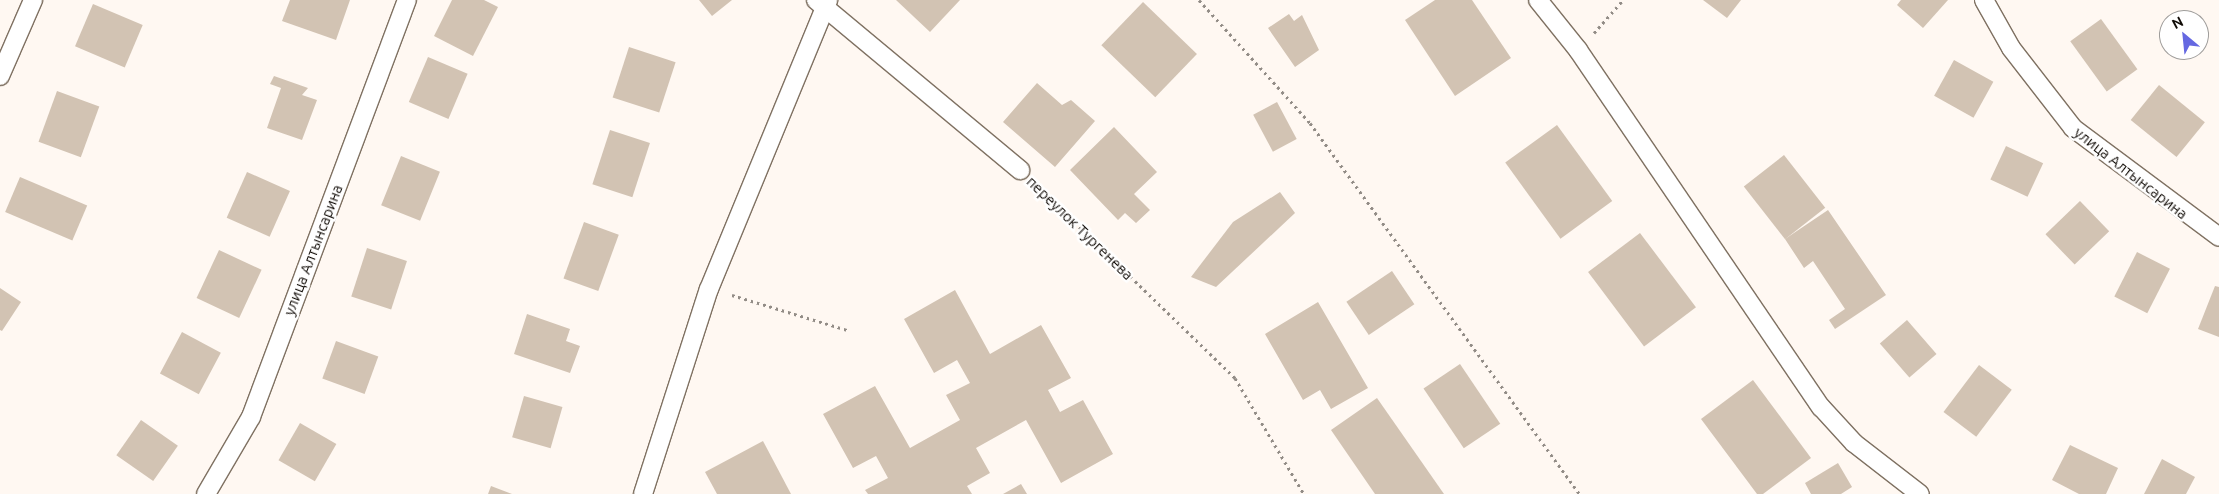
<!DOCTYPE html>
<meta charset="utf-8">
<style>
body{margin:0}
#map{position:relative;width:2219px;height:494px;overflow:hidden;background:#fff8f2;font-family:Ubuntu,sans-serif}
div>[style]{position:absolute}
.building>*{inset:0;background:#d2c3b3;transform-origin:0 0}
.path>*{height:3px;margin-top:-1.5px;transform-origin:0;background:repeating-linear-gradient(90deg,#928c86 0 2.5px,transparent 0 6.5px)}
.roads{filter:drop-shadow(1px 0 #7f7162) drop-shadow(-1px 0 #7f7162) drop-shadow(0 1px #7f7162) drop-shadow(0 -1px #7f7162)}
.lane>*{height:18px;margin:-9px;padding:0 9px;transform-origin:9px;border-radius:9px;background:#fff}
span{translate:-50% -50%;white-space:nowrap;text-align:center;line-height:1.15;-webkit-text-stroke:5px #fff;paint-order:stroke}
.street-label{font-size:15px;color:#100b06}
.north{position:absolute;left:2159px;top:10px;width:50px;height:50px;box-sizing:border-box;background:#fff;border:1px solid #9f9d9b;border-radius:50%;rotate:332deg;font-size:14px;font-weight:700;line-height:20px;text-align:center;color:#100b06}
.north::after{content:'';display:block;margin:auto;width:18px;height:22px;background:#6568e1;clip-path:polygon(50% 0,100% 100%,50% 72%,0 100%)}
</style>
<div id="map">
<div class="building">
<div style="clip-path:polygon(290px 0,350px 0,336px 40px,282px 21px)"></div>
<div style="clip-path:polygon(452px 0,484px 0,498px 7px,473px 56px,434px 36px)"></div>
<div style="clip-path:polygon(699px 0,732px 0,712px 16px)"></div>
<div style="clip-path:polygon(896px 0,960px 0,930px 32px)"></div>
<div style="clip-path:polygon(1435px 0,1472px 0,1511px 58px,1455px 96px,1405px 20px)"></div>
<div style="clip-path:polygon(1703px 0,1741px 0,1727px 18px)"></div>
<div style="clip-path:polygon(1901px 0,1948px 0,1923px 28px,1897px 5px)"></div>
<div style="left:1143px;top:2px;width:75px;height:60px;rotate:44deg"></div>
<div style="left:93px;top:4px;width:54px;height:46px;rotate:23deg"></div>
<div style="clip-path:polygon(1289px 14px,1294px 21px,1302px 15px,1319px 50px,1295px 67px,1268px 28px)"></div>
<div style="left:2101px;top:19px;width:62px;height:38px;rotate:54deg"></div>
<div style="left:629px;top:47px;width:49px;height:53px;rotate:18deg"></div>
<div style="left:428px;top:57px;width:43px;height:49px;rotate:23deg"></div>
<div style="left:1954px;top:60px;width:45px;height:41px;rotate:29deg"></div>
<div style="clip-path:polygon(274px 76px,308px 88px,302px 95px,317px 100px,302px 140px,267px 128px,281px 88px,270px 84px)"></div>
<div style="clip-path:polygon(1037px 83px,1062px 105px,1071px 100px,1095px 121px,1055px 167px,1003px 122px)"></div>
<div style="left:2159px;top:85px;width:59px;height:45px;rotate:39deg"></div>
<div style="left:57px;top:91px;width:45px;height:54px;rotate:20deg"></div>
<div style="left:1277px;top:102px;width:42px;height:27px;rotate:62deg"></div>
<div style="left:1557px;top:125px;width:94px;height:64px;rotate:54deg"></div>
<div style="clip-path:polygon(1114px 127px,1157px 172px,1134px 194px,1150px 210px,1136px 223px,1125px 213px,1118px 220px,1070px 170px)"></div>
<div style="left:610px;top:130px;width:42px;height:57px;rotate:18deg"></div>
<div style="left:2006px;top:146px;width:41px;height:37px;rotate:25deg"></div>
<div style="left:1784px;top:155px;width:67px;height:51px;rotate:52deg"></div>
<div style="left:401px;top:156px;width:42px;height:53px;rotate:22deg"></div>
<div style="left:247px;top:172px;width:47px;height:50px;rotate:24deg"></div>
<div style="left:20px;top:177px;width:73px;height:38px;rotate:23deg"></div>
<div style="clip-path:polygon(1280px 192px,1295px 213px,1216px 287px,1191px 277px,1233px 222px)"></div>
<div style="left:2080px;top:201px;width:42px;height:48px;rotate:46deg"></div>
<div style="clip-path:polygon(1828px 210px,1886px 295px,1835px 329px,1829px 320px,1845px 309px,1813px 261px,1804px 268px,1785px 239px)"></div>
<div style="left:584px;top:222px;width:37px;height:60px;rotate:20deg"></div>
<div style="left:1640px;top:233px;width:93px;height:65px;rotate:53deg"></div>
<div style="left:367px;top:248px;width:42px;height:51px;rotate:18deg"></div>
<div style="left:219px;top:250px;width:47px;height:53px;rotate:25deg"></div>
<div style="left:2137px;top:252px;width:37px;height:50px;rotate:27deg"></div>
<div style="left:1392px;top:271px;width:40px;height:55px;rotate:56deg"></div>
<div style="clip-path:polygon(2215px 286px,2219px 287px,2219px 337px,2198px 329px)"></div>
<div style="clip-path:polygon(0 288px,21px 302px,2px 331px,0 330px)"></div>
<div style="clip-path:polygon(955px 290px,990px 354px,1041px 325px,1071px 378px,1048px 390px,1060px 412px,1083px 400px,1113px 454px,1061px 483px,1026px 420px,976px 448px,990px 473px,967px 486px,972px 494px,868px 494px,865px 490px,888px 478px,876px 456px,853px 468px,823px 414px,875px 386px,910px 448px,960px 420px,946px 395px,970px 383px,957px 360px,934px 373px,904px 319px)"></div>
<div style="clip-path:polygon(1318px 302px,1368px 388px,1331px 409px,1320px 390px,1303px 400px,1265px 334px)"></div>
<div style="clip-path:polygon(527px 314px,570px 329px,566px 341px,580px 346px,570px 373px,514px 354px)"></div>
<div style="left:1907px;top:320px;width:45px;height:36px;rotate:49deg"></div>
<div style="left:182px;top:332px;width:44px;height:47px;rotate:28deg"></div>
<div style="left:336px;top:341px;width:45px;height:40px;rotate:20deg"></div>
<div style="left:1460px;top:364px;width:72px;height:44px;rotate:56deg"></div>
<div style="left:1979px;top:365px;width:41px;height:59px;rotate:37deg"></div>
<div style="clip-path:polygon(1753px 380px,1811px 458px,1763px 494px,1757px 494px,1701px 419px)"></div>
<div style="left:524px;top:396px;width:40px;height:43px;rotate:16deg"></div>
<div style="clip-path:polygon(1377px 398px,1444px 494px,1375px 494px,1331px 430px)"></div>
<div style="left:141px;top:420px;width:45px;height:43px;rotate:35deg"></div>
<div style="left:300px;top:423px;width:42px;height:43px;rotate:30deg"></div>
<div style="clip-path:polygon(763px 441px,791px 494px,717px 494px,705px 472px)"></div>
<div style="clip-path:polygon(2070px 445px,2118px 468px,2106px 494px,2079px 494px,2052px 480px)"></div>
<div style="clip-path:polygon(2162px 459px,2195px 477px,2186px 494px,2144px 494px)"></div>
<div style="clip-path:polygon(1838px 463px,1852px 487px,1841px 494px,1811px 494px,1805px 483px)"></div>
<div style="clip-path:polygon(1021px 484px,1027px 494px,1003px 494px)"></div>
<div style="clip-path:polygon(491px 486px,512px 494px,488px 494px)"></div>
</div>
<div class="path">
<div style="left:1199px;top:0;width:166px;rotate:47.9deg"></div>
<div style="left:1310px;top:123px;width:459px;rotate:54deg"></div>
<div style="left:1594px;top:33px;width:44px;rotate:-48.7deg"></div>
<div style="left:1037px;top:186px;width:276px;rotate:44.1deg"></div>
<div style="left:1235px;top:378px;width:135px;rotate:59.3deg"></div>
<div style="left:732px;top:295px;width:120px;rotate:16.9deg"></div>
</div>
<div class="roads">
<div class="lane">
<div style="left:816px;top:0;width:266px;rotate:39.8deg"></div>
<div style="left:1538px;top:0;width:64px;rotate:51.3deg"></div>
<div style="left:1578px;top:50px;width:432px;rotate:55.8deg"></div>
<div style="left:1821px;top:407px;width:49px;rotate:47.5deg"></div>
<div style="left:1854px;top:443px;width:83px;rotate:37.7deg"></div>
<div style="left:1984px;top:0;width:55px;rotate:60.6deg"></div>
<div style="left:2011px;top:48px;width:101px;rotate:52.2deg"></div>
<div style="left:2073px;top:128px;width:182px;rotate:36.7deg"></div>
<div style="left:0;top:76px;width:83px;rotate:-66.5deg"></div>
<div style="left:206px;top:494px;width:89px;rotate:-59.7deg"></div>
<div style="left:251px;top:417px;width:445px;rotate:-69.5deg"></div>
<div style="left:643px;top:494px;width:215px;rotate:-72.2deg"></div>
<div style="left:709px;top:289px;width:313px;rotate:-67.6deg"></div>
</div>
</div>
<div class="street-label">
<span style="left:2131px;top:173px;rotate:38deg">улица Алтынсарина</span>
<span style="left:1080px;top:228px;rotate:44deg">переулок Тургенева</span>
<span style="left:313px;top:250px;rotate:-69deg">улица Алтынсарина</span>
</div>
<div class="north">N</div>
</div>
